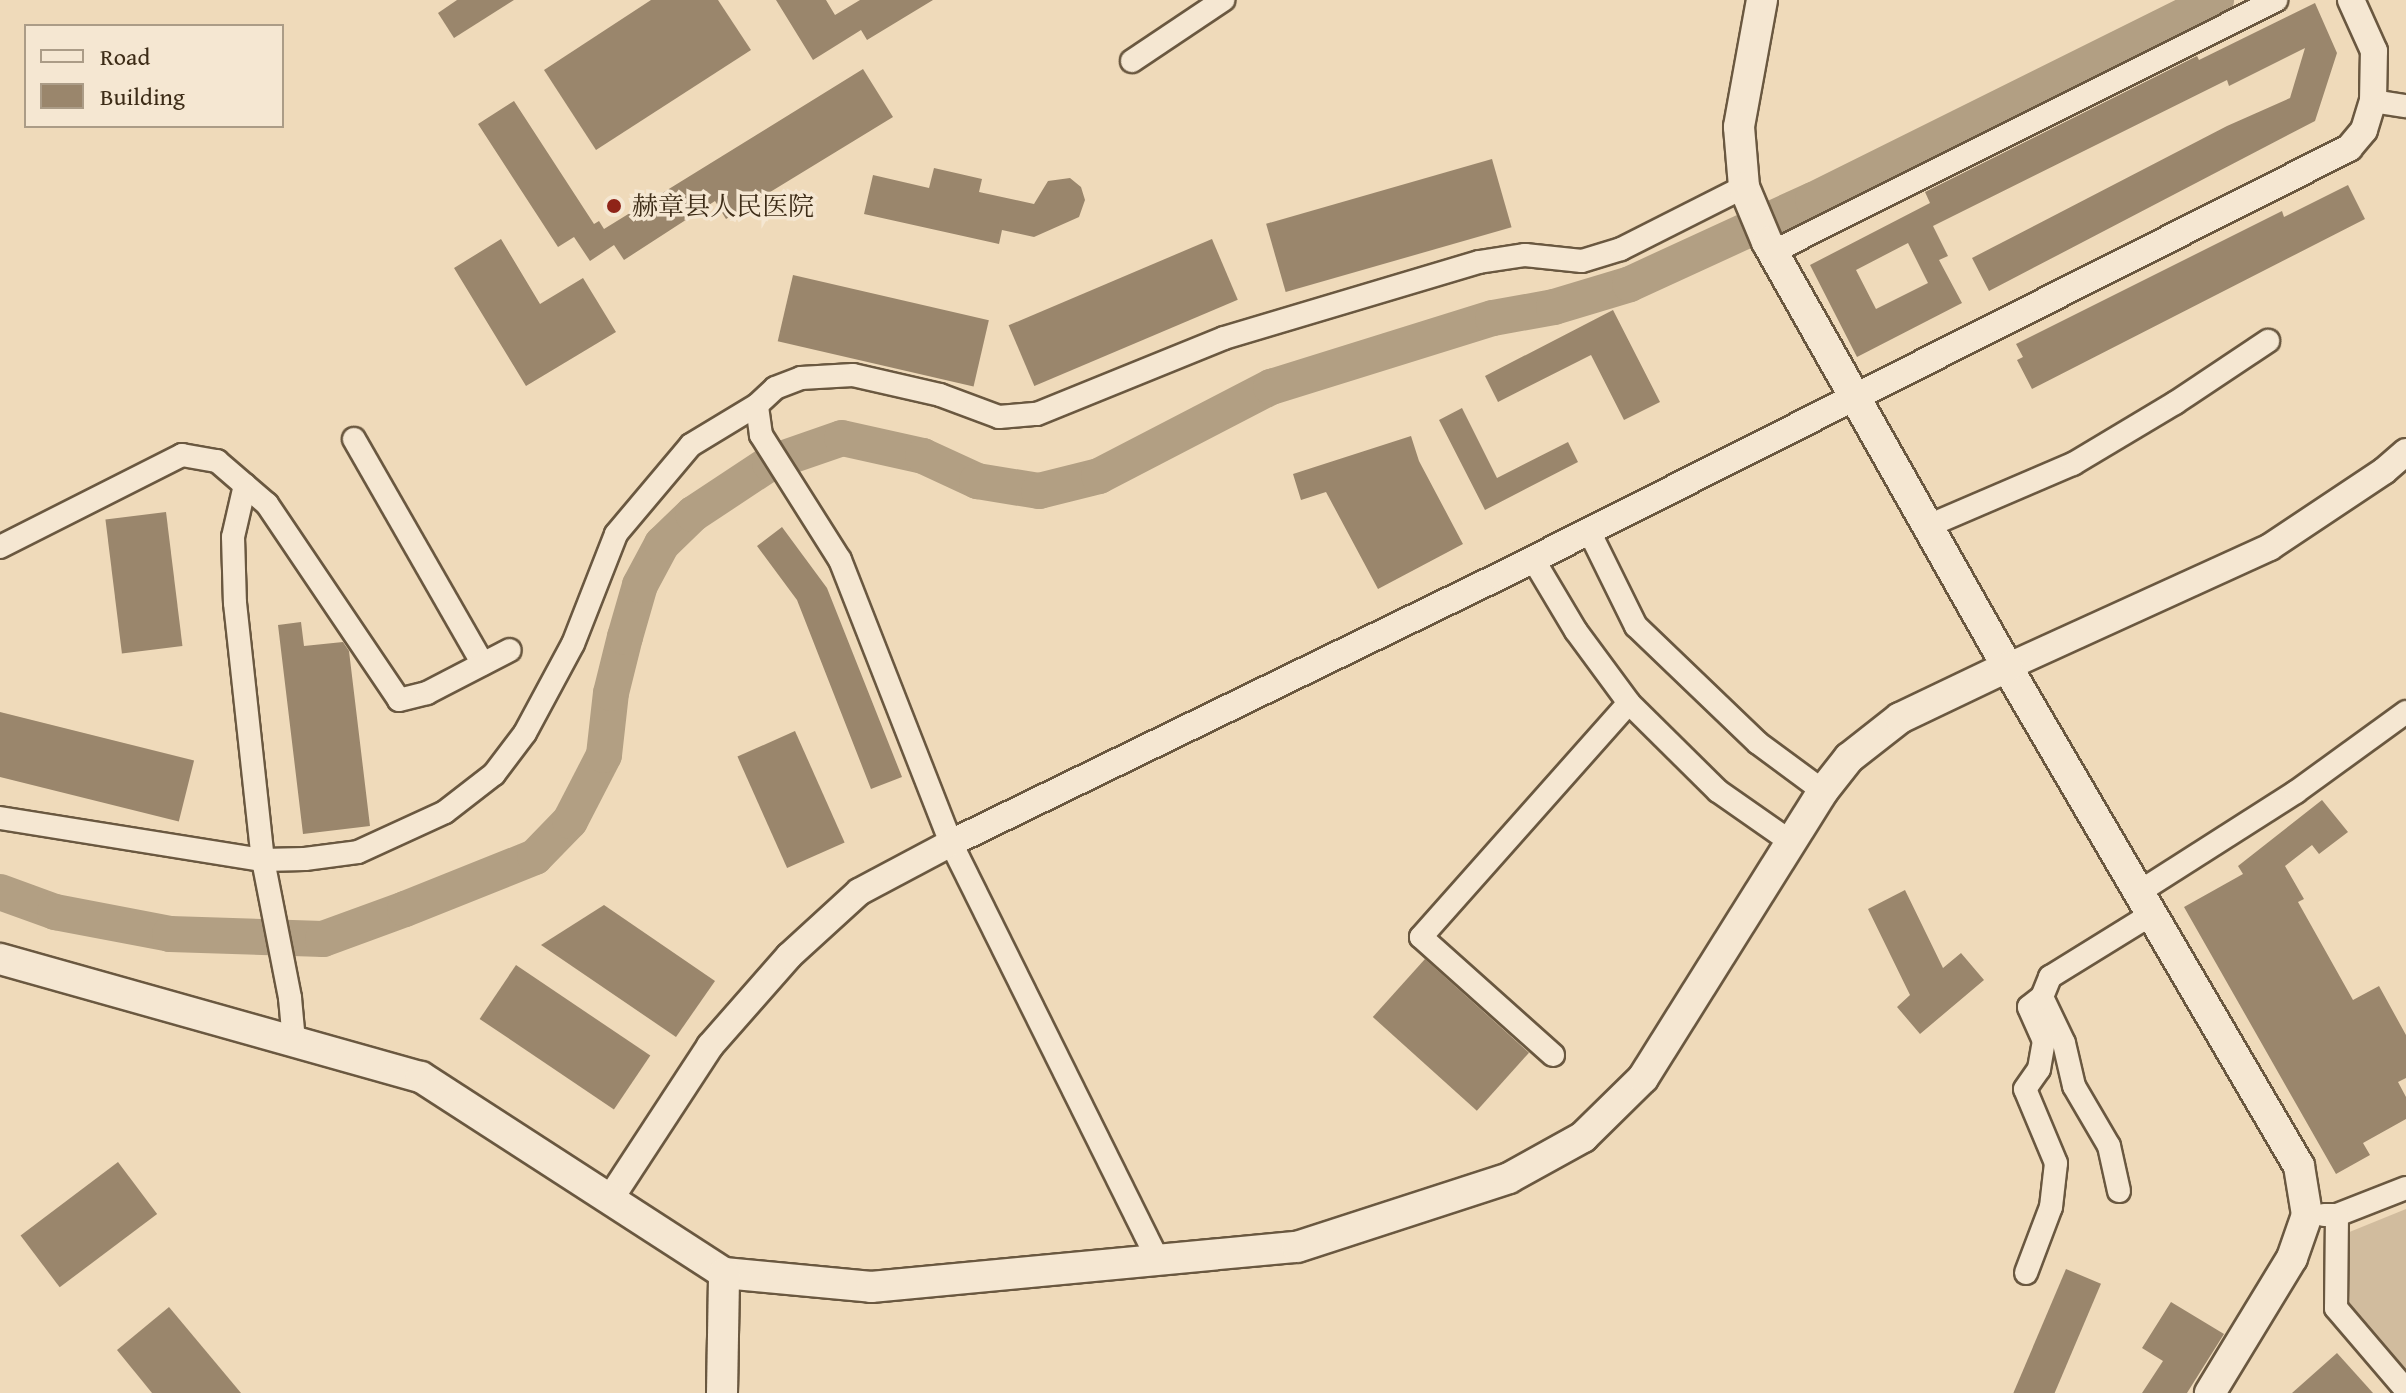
<!DOCTYPE html>
<meta charset="utf-8">
<style>
body{margin:0}
#map{position:relative;width:2406px;height:1393px;overflow:hidden;background:#efdaba;font-family:"Gentium Book Plus","Noto Serif SC",serif}
div>[style]{position:absolute}
.green>*{inset:0;background:#d1bc9e}
.river>*{height:36px;margin:-18px;padding:0 18px;transform-origin:18px;border-radius:18px;background:#b29f83}
.building>*{inset:0;background:#9a866c;transform-origin:0 0}
.roads{filter:drop-shadow(2px 0 #6a5840) drop-shadow(-2px 0 #6a5840) drop-shadow(0 2px #6a5840) drop-shadow(0 -2px #6a5840)}
.minor>*{height:22px;margin:-11px;padding:0 11px;transform-origin:11px;border-radius:11px;background:#f5e7d2}
.tertiary>*{height:26px;margin:-13px;padding:0 13px;transform-origin:13px;border-radius:13px;background:#f5e7d2}
.secondary>*{height:30px;margin:-15px;padding:0 15px;transform-origin:15px;border-radius:15px;background:#f5e7d2}
.dots>*{width:22px;height:22px;translate:-50% -50%;box-sizing:border-box;border:4px solid #f5e7d2;border-radius:50%}
span{translate:-50% -50%;white-space:nowrap;text-align:center;line-height:1.15;-webkit-text-stroke:7px #f5e7d2;paint-order:stroke}
.poi-label{font-size:26px;color:#3d2c17}
.left{translate:0 -50%;text-align:left}
.legend{position:absolute;left:24px;top:24px;width:260px;height:104px;box-sizing:border-box;background:#f5e7d2;border:2px solid #ab9c87;margin:0;padding:10px 14px;list-style:none;font-size:24px;color:#3d2c17}
.legend li{display:flex;align-items:center;gap:16px;height:40px}
.legend b{width:40px;border:2px solid #ab9c87}
</style>
<div id="map">
<div class="green">
<div style="clip-path:polygon(2406px 1209px,2406px 1374px,2344px 1304px,2347px 1233px)"></div>
</div>
<div class="river">
<div style="left:0;top:892px;width:59px;rotate:20deg"></div>
<div style="left:55px;top:912px;width:117px;rotate:10.8deg"></div>
<div style="left:170px;top:934px;width:153px;rotate:1.9deg"></div>
<div style="left:323px;top:939px;width:87px;rotate:-20.1deg"></div>
<div style="left:405px;top:909px;width:140px;rotate:-21.8deg"></div>
<div style="left:535px;top:857px;width:50px;rotate:-45.8deg"></div>
<div style="left:570px;top:821px;width:74px;rotate:-62.7deg"></div>
<div style="left:604px;top:755px;width:62px;rotate:-83.6deg"></div>
<div style="left:611px;top:693px;width:58px;rotate:-76deg"></div>
<div style="left:625px;top:637px;width:54px;rotate:-73.9deg"></div>
<div style="left:640px;top:585px;width:47px;rotate:-61.8deg"></div>
<div style="left:662px;top:544px;width:43px;rotate:-44.1deg"></div>
<div style="left:693px;top:514px;width:92px;rotate:-33.5deg"></div>
<div style="left:770px;top:463px;width:76px;rotate:-19.1deg"></div>
<div style="left:842px;top:438px;width:83px;rotate:12.5deg"></div>
<div style="left:923px;top:456px;width:60px;rotate:24.8deg"></div>
<div style="left:977px;top:481px;width:63px;rotate:9.2deg"></div>
<div style="left:1039px;top:491px;width:62px;rotate:-14deg"></div>
<div style="left:1099px;top:476px;width:194px;rotate:-27.4deg"></div>
<div style="left:1271px;top:387px;width:232px;rotate:-17.3deg"></div>
<div style="left:1493px;top:318px;width:62px;rotate:-10.2deg"></div>
<div style="left:1554px;top:307px;width:79px;rotate:-16.8deg"></div>
<div style="left:1630px;top:284px;width:201px;rotate:-24.7deg"></div>
<div style="left:1813px;top:200px;width:450px;rotate:-26.4deg"></div>
</div>
<div class="building">
<div style="clip-path:polygon(457px 0,514px 0,454px 38px,438px 13px)"></div>
<div style="clip-path:polygon(651px 0,718px 0,751px 50px,596px 150px,544px 70px)"></div>
<div style="clip-path:polygon(776px 0,826px 0,835px 15px,860px 0,933px 0,867px 40px,861px 30px,813px 60px)"></div>
<div style="clip-path:polygon(evenodd,2315px 3px,2337px 53px,2315px 121px,1989px 291px,1972px 258px,2227px 126px,2290px 98px,2305px 48px,2229px 86px,2227px 80px,1933px 226px,1948px 256px,1939px 260px,1962px 303px,1857px 357px,1810px 265px,1930px 203px,1925px 192px,2197px 56px,2199px 60px,2315px 3px,1908px 243px,1928px 283px,1876px 309px,1856px 270px,1908px 243px)"></div>
<div style="clip-path:polygon(863px 69px,893px 117px,726px 219px,715px 201px,624px 260px,614px 245px,590px 261px,574px 237px,558px 247px,478px 124px,514px 101px,594px 224px,599px 221px,604px 229px)"></div>
<div style="left:1492px;top:159px;width:71px;height:235px;rotate:74deg"></div>
<div style="clip-path:polygon(934px 168px,982px 179px,979px 192px,1034px 204px,1048px 181px,1070px 178px,1081px 187px,1085px 200px,1079px 217px,1034px 237px,1002px 230px,999px 244px,864px 214px,873px 175px,929px 188px)"></div>
<div style="clip-path:polygon(2348px 185px,2365px 219px,2032px 389px,2017px 360px,2023px 357px,2016px 344px,2282px 211px,2284px 217px)"></div>
<div style="clip-path:polygon(501px 239px,540px 304px,583px 278px,616px 332px,526px 386px,454px 268px)"></div>
<div style="left:1212px;top:239px;width:66px;height:221px;rotate:67deg"></div>
<div style="left:793px;top:275px;width:201px;height:68px;rotate:13deg"></div>
<div style="clip-path:polygon(1613px 310px,1660px 402px,1624px 420px,1591px 355px,1498px 402px,1485px 376px)"></div>
<div style="clip-path:polygon(1462px 408px,1497px 478px,1568px 442px,1578px 462px,1485px 510px,1439px 420px)"></div>
<div style="clip-path:polygon(1411px 436px,1419px 461px,1463px 544px,1378px 589px,1326px 492px,1301px 500px,1293px 474px)"></div>
<div style="left:166px;top:512px;width:135px;height:61px;rotate:83deg"></div>
<div style="clip-path:polygon(782px 527px,827px 588px,902px 777px,871px 789px,797px 600px,757px 546px)"></div>
<div style="clip-path:polygon(301px 622px,304px 646px,343px 642px,349px 651px,370px 826px,303px 834px,278px 625px)"></div>
<div style="left:0;top:712px;width:200px;height:63px;rotate:14deg"></div>
<div style="left:795px;top:731px;width:122px;height:63px;rotate:66deg"></div>
<div style="clip-path:polygon(2322px 800px,2348px 832px,2319px 854px,2312px 845px,2285px 866px,2304px 899px,2298px 902px,2353px 1000px,2379px 986px,2406px 1035px,2406px 1078px,2398px 1082px,2406px 1097px,2406px 1119px,2363px 1143px,2370px 1155px,2336px 1174px,2184px 907px,2243px 874px,2238px 866px)"></div>
<div style="clip-path:polygon(1905px 890px,1943px 968px,1961px 953px,1984px 980px,1920px 1034px,1897px 1007px,1910px 995px,1868px 909px)"></div>
<div style="clip-path:polygon(604px 905px,715px 981px,676px 1037px,541px 945px)"></div>
<div style="left:1425px;top:959px;width:140px;height:78px;rotate:42deg"></div>
<div style="left:516px;top:965px;width:162px;height:65px;rotate:34deg"></div>
<div style="left:118px;top:1162px;width:65px;height:122px;rotate:53deg"></div>
<div style="left:2066px;top:1269px;width:38px;height:135px;rotate:23deg"></div>
<div style="clip-path:polygon(2171px 1302px,2224px 1334px,2187px 1393px,2142px 1393px,2163px 1361px,2142px 1348px)"></div>
<div style="clip-path:polygon(169px 1307px,241px 1393px,152px 1393px,117px 1350px)"></div>
<div style="clip-path:polygon(2337px 1353px,2373px 1393px,2292px 1393px)"></div>
</div>
<div class="roads">
<div class="minor">
<div style="left:1132px;top:61px;width:110px;rotate:-33.8deg"></div>
<div style="left:2373px;top:101px;width:33px;rotate:9deg"></div>
<div style="left:1773px;top:252px;width:563px;rotate:-26.61deg"></div>
<div style="left:354px;top:439px;width:259px;rotate:60.2deg"></div>
<div style="left:245px;top:485px;width:53px;rotate:103deg"></div>
<div style="left:233px;top:537px;width:66px;rotate:88.3deg"></div>
<div style="left:235px;top:603px;width:259px;rotate:83.8deg"></div>
<div style="left:263px;top:860px;width:141px;rotate:78.9deg"></div>
<div style="left:290px;top:998px;width:43px;rotate:84.7deg"></div>
<div style="left:1928px;top:526px;width:158px;rotate:-23.2deg"></div>
<div style="left:2073px;top:464px;width:119px;rotate:-30.9deg"></div>
<div style="left:2175px;top:403px;width:112px;rotate:-33.7deg"></div>
<div style="left:1589px;top:531px;width:106px;rotate:63.7deg"></div>
<div style="left:1636px;top:626px;width:169px;rotate:43.8deg"></div>
<div style="left:1758px;top:743px;width:81px;rotate:36.4deg"></div>
<div style="left:0;top:547px;width:204px;rotate:-26.8deg"></div>
<div style="left:182px;top:455px;width:36px;rotate:10deg"></div>
<div style="left:217px;top:461px;width:66px;rotate:40.7deg"></div>
<div style="left:267px;top:504px;width:236px;rotate:56deg"></div>
<div style="left:399px;top:700px;width:29px;rotate:-14deg"></div>
<div style="left:427px;top:693px;width:93px;rotate:-27.4deg"></div>
<div style="left:1533px;top:559px;width:84px;rotate:59.2deg"></div>
<div style="left:1576px;top:631px;width:89px;rotate:53.6deg"></div>
<div style="left:1629px;top:703px;width:125px;rotate:44.7deg"></div>
<div style="left:1718px;top:791px;width:89px;rotate:34.9deg"></div>
<div style="left:0;top:818px;width:266px;rotate:9.1deg"></div>
<div style="left:263px;top:860px;width:42px;rotate:-1.4deg"></div>
<div style="left:305px;top:859px;width:53px;rotate:-7.5deg"></div>
<div style="left:358px;top:852px;width:96px;rotate:-24.7deg"></div>
<div style="left:445px;top:812px;width:62px;rotate:-37.8deg"></div>
<div style="left:494px;top:774px;width:51px;rotate:-52.9deg"></div>
<div style="left:525px;top:733px;width:101px;rotate:-61.7deg"></div>
<div style="left:573px;top:644px;width:118px;rotate:-68.6deg"></div>
<div style="left:616px;top:534px;width:116px;rotate:-49.9deg"></div>
<div style="left:691px;top:445px;width:77px;rotate:-31.2deg"></div>
<div style="left:2139px;top:892px;width:186px;rotate:-32.5deg"></div>
<div style="left:2296px;top:792px;width:136px;rotate:-36deg"></div>
<div style="left:1553px;top:1055px;width:177px;rotate:-138.2deg"></div>
<div style="left:1421px;top:937px;width:313px;rotate:-48.4deg"></div>
<div style="left:2119px;top:1191px;width:46px;rotate:-102.5deg"></div>
<div style="left:2109px;top:1146px;width:69px;rotate:-120.3deg"></div>
<div style="left:2074px;top:1086px;width:44px;rotate:-103.1deg"></div>
<div style="left:2064px;top:1043px;width:51px;rotate:-115.6deg"></div>
<div style="left:2042px;top:997px;width:22px;rotate:-68deg"></div>
<div style="left:2050px;top:977px;width:120px;rotate:-31.7deg"></div>
<div style="left:2324px;top:1215px;width:13px"></div>
<div style="left:2337px;top:1215px;width:74px;rotate:-21.4deg"></div>
<div style="left:2337px;top:1215px;width:93px;rotate:90.6deg"></div>
<div style="left:2336px;top:1308px;width:108px;rotate:49.5deg"></div>
<div style="left:1158px;top:1260px;width:466px;rotate:-116.4deg"></div>
<div style="left:951px;top:843px;width:304px;rotate:-111.4deg"></div>
<div style="left:840px;top:560px;width:148px;rotate:-122.3deg"></div>
<div style="left:761px;top:435px;width:30px;rotate:-98deg"></div>
<div style="left:757px;top:405px;width:25px;rotate:-43deg"></div>
<div style="left:775px;top:388px;width:28px;rotate:-21deg"></div>
<div style="left:801px;top:378px;width:52px;rotate:-3.3deg"></div>
<div style="left:853px;top:375px;width:89px;rotate:12.9deg"></div>
<div style="left:940px;top:395px;width:63px;rotate:20.4deg"></div>
<div style="left:999px;top:417px;width:38px;rotate:-5deg"></div>
<div style="left:1037px;top:414px;width:202px;rotate:-22.1deg"></div>
<div style="left:1224px;top:338px;width:266px;rotate:-16.6deg"></div>
<div style="left:1479px;top:262px;width:47px;rotate:-8.7deg"></div>
<div style="left:1525px;top:255px;width:57px;rotate:6deg"></div>
<div style="left:1582px;top:261px;width:41px;rotate:-17.1deg"></div>
<div style="left:1621px;top:249px;width:138px;rotate:-26.8deg"></div>
<div style="left:2026px;top:1273px;width:71px;rotate:-69.3deg"></div>
<div style="left:2051px;top:1207px;width:44px;rotate:-83.5deg"></div>
<div style="left:2056px;top:1163px;width:80px;rotate:-112.7deg"></div>
<div style="left:2025px;top:1089px;width:24px;rotate:-55deg"></div>
<div style="left:2039px;top:1069px;width:28px;rotate:-80deg"></div>
<div style="left:2044px;top:1041px;width:37px;rotate:-114deg"></div>
<div style="left:2029px;top:1007px;width:16px;rotate:-38deg"></div>
</div>
<div class="tertiary">
<div style="left:2007px;top:667px;width:289px;rotate:-24.5deg"></div>
<div style="left:2270px;top:547px;width:137px;rotate:-33.7deg"></div>
<div style="left:2384px;top:471px;width:29px;rotate:-41deg"></div>
<div style="left:610px;top:1199px;width:183px;rotate:-56.8deg"></div>
<div style="left:710px;top:1046px;width:120px;rotate:-48.7deg"></div>
<div style="left:789px;top:956px;width:95px;rotate:-42.4deg"></div>
<div style="left:859px;top:892px;width:104px;rotate:-28deg"></div>
<div style="left:951px;top:843px;width:610px;rotate:-25.94deg"></div>
<div style="left:1500px;top:576px;width:951px;rotate:-26.75deg"></div>
<div style="left:2349px;top:148px;width:23px;rotate:-50deg"></div>
<div style="left:2364px;top:130px;width:30px;rotate:-73deg"></div>
<div style="left:2373px;top:101px;width:50px;rotate:-88.9deg"></div>
<div style="left:2374px;top:51px;width:56px;rotate:-114.3deg"></div>
</div>
<div class="secondary">
<div style="left:1762px;top:0;width:129px;rotate:100.3deg"></div>
<div style="left:1739px;top:127px;width:60px;rotate:85.2deg"></div>
<div style="left:1744px;top:187px;width:60px;rotate:67.3deg"></div>
<div style="left:1767px;top:242px;width:488px;rotate:60.5deg"></div>
<div style="left:2007px;top:667px;width:578px;rotate:59.67deg"></div>
<div style="left:2299px;top:1166px;width:50px;rotate:80.7deg"></div>
<div style="left:2307px;top:1215px;width:46px;rotate:109.2deg"></div>
<div style="left:2292px;top:1258px;width:158px;rotate:121.3deg"></div>
<div style="left:0;top:959px;width:437px;rotate:15.7deg"></div>
<div style="left:421px;top:1077px;width:361px;rotate:32.9deg"></div>
<div style="left:724px;top:1273px;width:148px;rotate:5.4deg"></div>
<div style="left:871px;top:1287px;width:428px;rotate:-5.4deg"></div>
<div style="left:1297px;top:1247px;width:223px;rotate:-18deg"></div>
<div style="left:1509px;top:1178px;width:85px;rotate:-29deg"></div>
<div style="left:1583px;top:1137px;width:84px;rotate:-44.5deg"></div>
<div style="left:1643px;top:1078px;width:339px;rotate:-57.9deg"></div>
<div style="left:1823px;top:791px;width:42px;rotate:-51.8deg"></div>
<div style="left:1849px;top:758px;width:65px;rotate:-38.1deg"></div>
<div style="left:1900px;top:718px;width:119px;rotate:-25.5deg"></div>
<div style="left:722px;top:1393px;width:120px;rotate:-89deg"></div>
</div>
</div>
<div class="dots">
<div style="left:614px;top:206px;background:#8f2418"></div>
</div>
<div class="poi-label">
<span class="left" style="left:632px;top:206px">赫章县人民医院</span>
</div>
<ul class="legend">
<li><b style="height:10px;background:#f5e7d2"></b>Road</li>
<li><b style="height:22px;background:#9a866c"></b>Building</li>
</ul>
</div>
